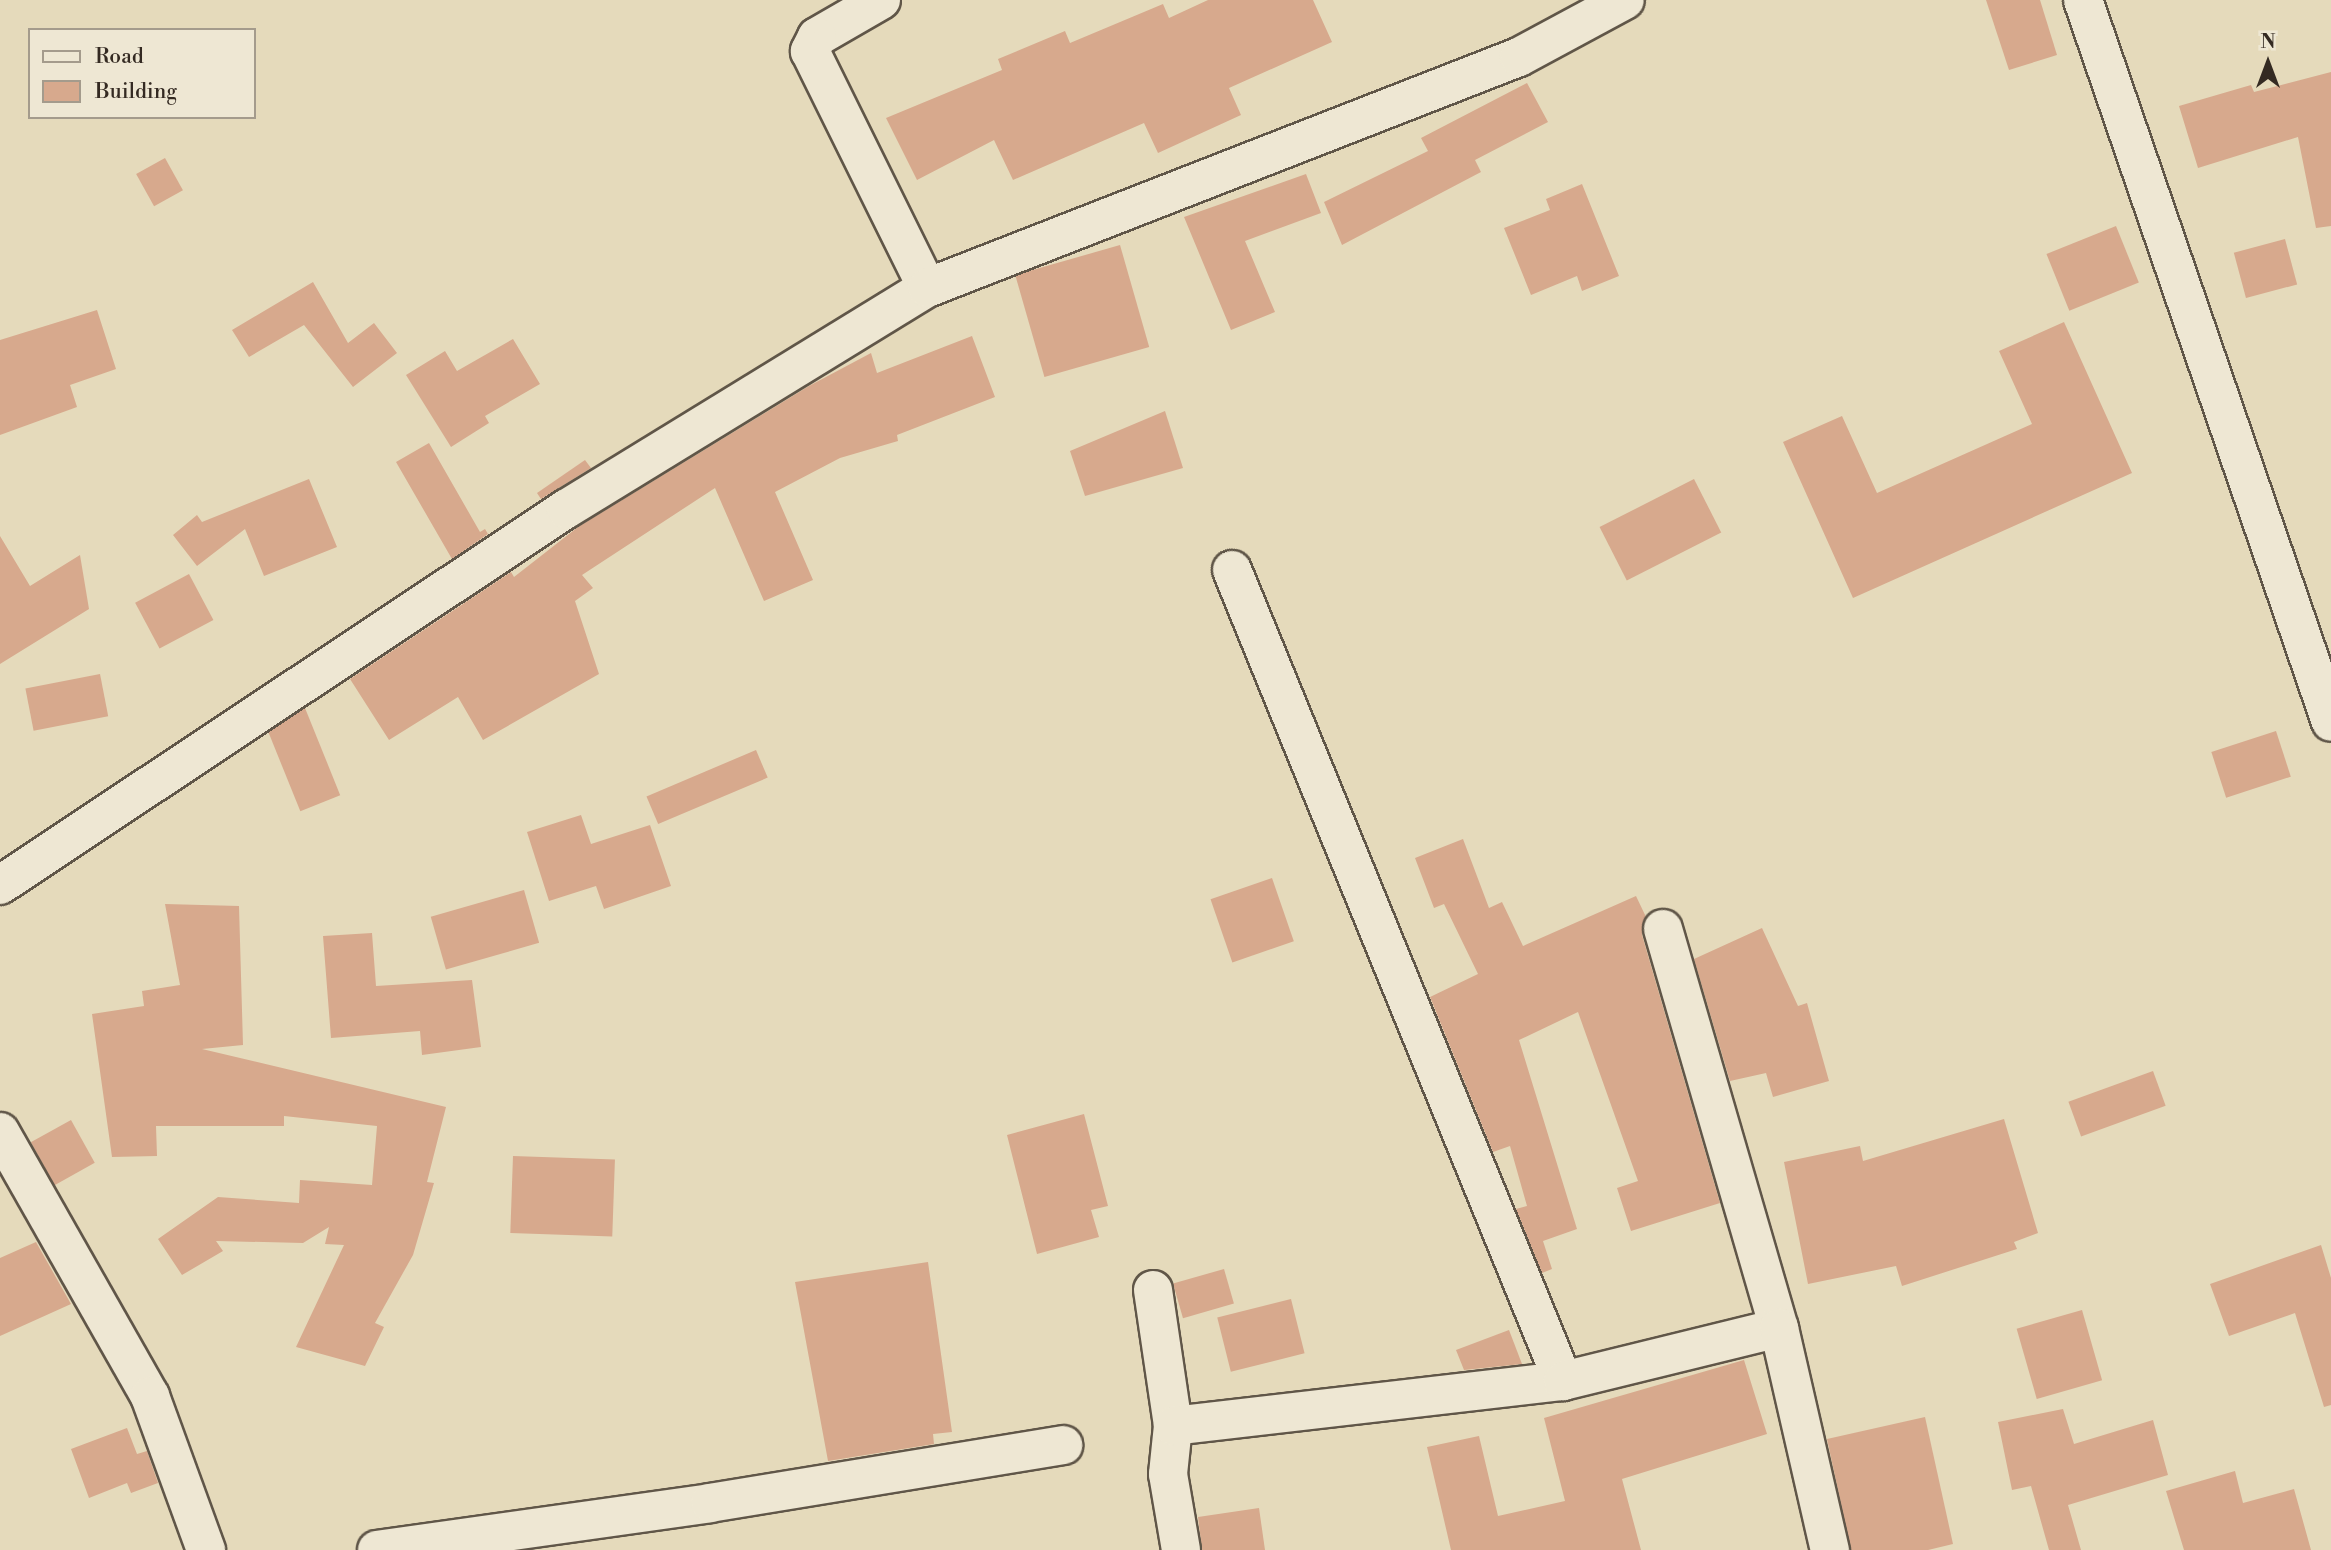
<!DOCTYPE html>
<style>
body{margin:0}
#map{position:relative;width:2331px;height:1550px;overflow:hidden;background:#e5dabb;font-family:"Libre Bodoni",serif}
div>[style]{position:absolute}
.building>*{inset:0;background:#d7a98d;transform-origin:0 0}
.roads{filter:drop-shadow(2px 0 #605648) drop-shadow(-2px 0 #605648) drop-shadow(0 2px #605648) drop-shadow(0 -2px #605648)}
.minor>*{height:38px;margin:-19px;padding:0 19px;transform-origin:19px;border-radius:19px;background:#eee7d3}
span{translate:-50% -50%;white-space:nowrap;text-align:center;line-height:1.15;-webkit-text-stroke:5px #eee7d3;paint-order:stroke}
.legend{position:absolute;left:28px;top:28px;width:228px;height:91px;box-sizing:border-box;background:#eee7d3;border:2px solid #a49b8c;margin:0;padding:9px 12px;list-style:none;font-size:21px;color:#342a22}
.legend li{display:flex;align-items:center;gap:14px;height:35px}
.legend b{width:35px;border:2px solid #a49b8c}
.north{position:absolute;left:2233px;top:28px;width:70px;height:70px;-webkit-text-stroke:5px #eee7d3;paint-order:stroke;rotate:0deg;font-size:19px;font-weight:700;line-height:28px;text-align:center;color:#342a22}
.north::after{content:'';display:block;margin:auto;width:24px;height:32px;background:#342a22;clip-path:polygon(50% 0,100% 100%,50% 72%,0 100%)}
</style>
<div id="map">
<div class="building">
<div style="clip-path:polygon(1208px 0,1313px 0,1332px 42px,1229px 88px,1241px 115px,1158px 153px,1144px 123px,1013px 180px,994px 140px,917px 180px,886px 118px,1002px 70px,998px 59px,1065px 31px,1070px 43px,1163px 4px,1169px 18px)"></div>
<div style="clip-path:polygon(1986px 0,2040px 0,2057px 55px,2009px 70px)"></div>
<div style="clip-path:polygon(2331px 72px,2331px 226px,2316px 228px,2298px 137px,2198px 168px,2179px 106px,2251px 85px,2254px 92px)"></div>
<div style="clip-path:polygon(1527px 83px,1548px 122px,1475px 160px,1481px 172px,1342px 245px,1324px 202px,1428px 151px,1421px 138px)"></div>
<div style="left:165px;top:158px;width:37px;height:33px;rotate:61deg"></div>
<div style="clip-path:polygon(1306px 174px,1321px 213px,1245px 241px,1275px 312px,1231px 330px,1184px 217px)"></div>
<div style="clip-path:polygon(1582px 184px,1619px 276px,1582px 291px,1577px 276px,1531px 295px,1504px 228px,1550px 210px,1546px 199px)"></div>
<div style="left:2116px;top:226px;width:61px;height:75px;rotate:68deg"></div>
<div style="left:2285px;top:239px;width:47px;height:53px;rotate:75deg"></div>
<div style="left:1120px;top:245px;width:106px;height:109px;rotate:74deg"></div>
<div style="clip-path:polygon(313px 282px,348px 343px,374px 323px,397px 353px,353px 387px,304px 325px,249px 357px,232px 330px)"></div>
<div style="clip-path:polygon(97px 310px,116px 369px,70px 385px,77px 407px,0 435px,0 340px)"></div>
<div style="clip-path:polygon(2064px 322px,2132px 473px,1853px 598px,1783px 442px,1842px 416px,1877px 493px,2032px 424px,1999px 351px)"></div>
<div style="clip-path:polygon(972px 336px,995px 397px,897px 435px,898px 441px,840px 458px,775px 492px,813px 580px,764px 601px,715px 488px,582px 575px,593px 588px,575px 601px,599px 674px,483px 740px,458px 697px,389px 740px,350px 679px,511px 572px,514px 577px,578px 527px,809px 386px,871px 353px,877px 373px)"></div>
<div style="clip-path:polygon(513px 339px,540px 384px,485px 416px,489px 423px,451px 447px,406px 375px,445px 351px,457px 371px)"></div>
<div style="clip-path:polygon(1165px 411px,1183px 468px,1085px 496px,1070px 451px)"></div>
<div style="clip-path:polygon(429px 443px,480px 532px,485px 529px,488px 534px,452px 559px,396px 462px)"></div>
<div style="clip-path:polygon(585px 460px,591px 468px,541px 499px,537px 493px)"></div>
<div style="clip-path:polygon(309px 479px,337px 547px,264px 576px,245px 529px,197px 566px,173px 535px,197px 515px,202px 522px)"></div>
<div style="left:1694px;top:479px;width:60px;height:106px;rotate:63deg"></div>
<div style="clip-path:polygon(0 536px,30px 586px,80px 555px,89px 609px,0 664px)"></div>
<div style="left:189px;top:574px;width:52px;height:61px;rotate:62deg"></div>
<div style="left:100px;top:674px;width:43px;height:76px;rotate:79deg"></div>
<div style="left:305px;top:708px;width:94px;height:43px;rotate:68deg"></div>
<div style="left:2276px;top:731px;width:48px;height:68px;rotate:72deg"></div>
<div style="left:756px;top:750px;width:30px;height:119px;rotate:67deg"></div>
<div style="clip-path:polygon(581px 815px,591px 844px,650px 825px,671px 886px,604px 909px,596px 886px,549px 901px,527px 832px)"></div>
<div style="clip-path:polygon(1463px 839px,1489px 908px,1502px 902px,1523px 946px,1636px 896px,1646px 917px,1642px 935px,1720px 1203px,1631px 1231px,1617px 1188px,1638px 1181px,1578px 1012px,1519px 1040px,1577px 1229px,1543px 1241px,1552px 1269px,1542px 1273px,1516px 1209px,1527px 1206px,1510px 1146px,1493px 1152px,1430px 997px,1478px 974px,1444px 904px,1434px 908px,1415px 858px)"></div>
<div style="left:1272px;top:878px;width:67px;height:65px;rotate:71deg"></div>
<div style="left:524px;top:890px;width:55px;height:97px;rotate:74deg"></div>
<div style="clip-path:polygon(165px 904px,239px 906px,243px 1045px,202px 1049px,446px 1107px,427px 1182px,434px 1183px,413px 1255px,375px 1323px,384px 1327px,365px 1366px,296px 1347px,344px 1245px,325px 1244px,329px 1227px,303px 1243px,216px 1241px,223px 1251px,182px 1275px,158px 1239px,218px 1197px,299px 1203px,300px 1180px,372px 1185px,377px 1126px,284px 1116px,284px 1126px,156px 1126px,157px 1156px,112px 1157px,92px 1014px,144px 1006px,142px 991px,180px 985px)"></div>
<div style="clip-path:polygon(1762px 928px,1798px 1006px,1807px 1003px,1829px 1081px,1773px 1097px,1766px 1073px,1730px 1081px,1694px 959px)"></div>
<div style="clip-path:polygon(372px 933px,376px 986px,472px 980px,481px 1047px,422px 1055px,420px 1031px,331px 1038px,323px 936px)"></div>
<div style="left:2153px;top:1071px;width:37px;height:90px;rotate:70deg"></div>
<div style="clip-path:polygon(1084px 1114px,1108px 1206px,1091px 1210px,1099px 1237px,1037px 1254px,1007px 1135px)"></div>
<div style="clip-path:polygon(2004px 1119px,2038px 1233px,2014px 1242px,2017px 1249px,1902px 1286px,1896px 1266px,1808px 1284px,1784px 1162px,1860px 1146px,1863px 1161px)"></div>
<div style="left:71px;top:1120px;width:49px;height:46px;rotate:61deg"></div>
<div style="left:513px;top:1156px;width:102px;height:77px;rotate:2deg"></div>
<div style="clip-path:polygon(36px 1242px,71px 1304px,0 1336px,0 1258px)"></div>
<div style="clip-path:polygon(2321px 1245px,2331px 1278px,2331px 1405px,2324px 1407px,2295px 1313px,2229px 1336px,2210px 1284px)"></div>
<div style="clip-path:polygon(928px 1262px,952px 1432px,933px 1434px,934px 1444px,828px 1461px,795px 1282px)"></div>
<div style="left:1224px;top:1269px;width:36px;height:53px;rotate:74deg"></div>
<div style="left:1291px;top:1299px;width:56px;height:76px;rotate:76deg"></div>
<div style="left:2082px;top:1310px;width:73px;height:68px;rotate:74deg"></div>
<div style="clip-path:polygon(1509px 1330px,1522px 1364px,1464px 1370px,1456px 1350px)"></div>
<div style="clip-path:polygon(1744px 1360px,1767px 1434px,1622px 1479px,1641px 1550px,1451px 1550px,1427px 1447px,1479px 1436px,1498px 1516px,1565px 1501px,1544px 1418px)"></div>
<div style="clip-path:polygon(2063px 1409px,2074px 1444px,2153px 1420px,2168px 1475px,2068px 1505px,2081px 1550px,2049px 1550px,2031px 1486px,2012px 1490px,1998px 1422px)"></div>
<div style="clip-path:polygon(1925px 1417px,1953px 1544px,1928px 1550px,1851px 1550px,1827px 1439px)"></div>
<div style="clip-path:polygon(127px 1428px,137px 1454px,147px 1451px,158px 1483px,131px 1493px,127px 1483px,89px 1498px,71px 1449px)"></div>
<div style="clip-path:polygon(2235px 1471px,2243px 1503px,2294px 1489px,2311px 1550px,2184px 1550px,2166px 1491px)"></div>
<div style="clip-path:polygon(1259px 1508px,1265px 1550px,1202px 1550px,1198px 1517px)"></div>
</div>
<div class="roads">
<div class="minor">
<div style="left:881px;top:0;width:74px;rotate:150deg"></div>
<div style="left:817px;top:37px;width:16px;rotate:117deg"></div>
<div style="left:810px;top:51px;width:264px;rotate:63.7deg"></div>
<div style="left:2083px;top:0;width:763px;rotate:71.04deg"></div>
<div style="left:1232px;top:570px;width:876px;rotate:67.8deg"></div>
<div style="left:0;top:885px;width:680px;rotate:-33.6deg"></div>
<div style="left:566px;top:509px;width:423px;rotate:-31.5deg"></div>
<div style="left:927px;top:288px;width:635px;rotate:-21.32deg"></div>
<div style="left:1519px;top:57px;width:120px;rotate:-28.3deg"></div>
<div style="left:1663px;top:929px;width:416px;rotate:73.8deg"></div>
<div style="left:0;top:1132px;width:304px;rotate:60.4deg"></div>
<div style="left:150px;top:1396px;width:164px;rotate:70deg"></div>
<div style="left:1153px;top:1290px;width:137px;rotate:81.6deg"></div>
<div style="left:377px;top:1550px;width:336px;rotate:-8deg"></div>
<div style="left:710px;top:1503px;width:358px;rotate:-9.3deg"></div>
<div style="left:1181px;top:1550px;width:77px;rotate:-99.7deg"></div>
<div style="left:1168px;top:1474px;width:48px;rotate:-84.1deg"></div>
<div style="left:1173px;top:1426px;width:393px;rotate:-6.6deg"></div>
<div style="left:1563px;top:1381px;width:222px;rotate:-13.8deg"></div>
<div style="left:1779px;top:1328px;width:228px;rotate:77.1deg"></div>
</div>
</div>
<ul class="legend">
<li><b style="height:9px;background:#eee7d3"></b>Road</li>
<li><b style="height:19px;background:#d7a98d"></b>Building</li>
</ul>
<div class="north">N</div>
</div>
